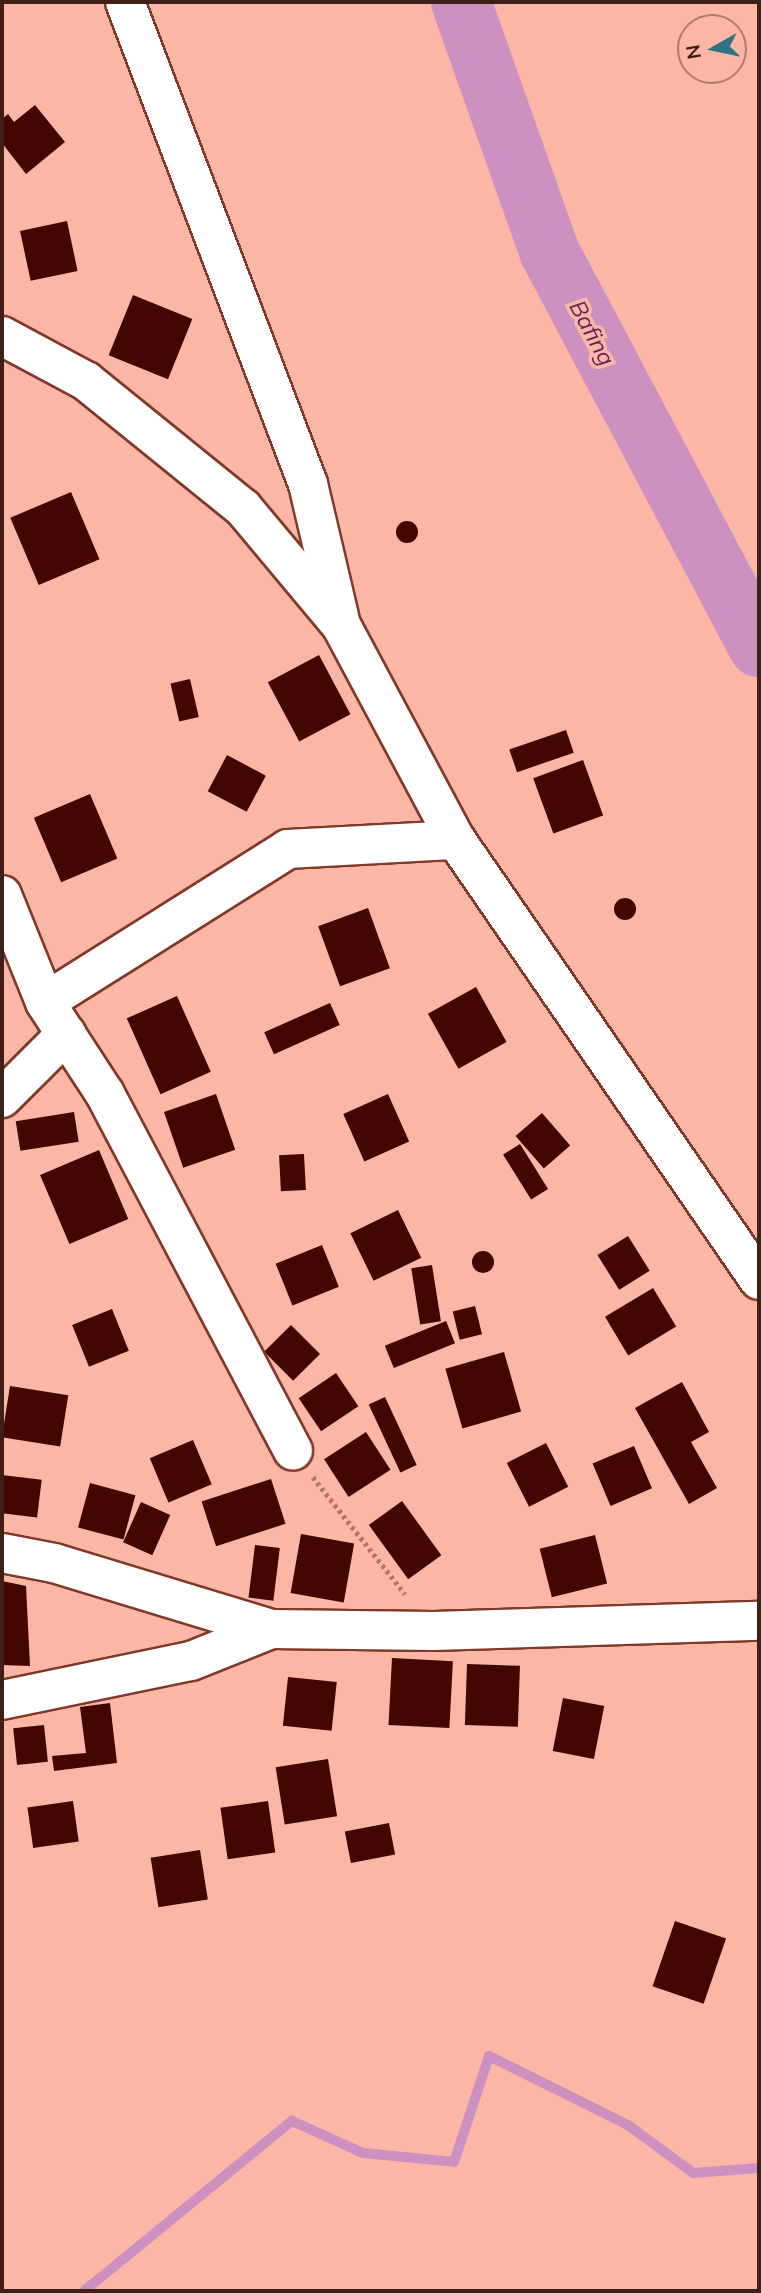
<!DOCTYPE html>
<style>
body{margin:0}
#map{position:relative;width:761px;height:2293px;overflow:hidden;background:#fbb6a6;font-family:Mulish,sans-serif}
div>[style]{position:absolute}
.stream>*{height:10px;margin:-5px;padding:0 5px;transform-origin:5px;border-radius:5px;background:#cc91c0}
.river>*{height:60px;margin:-30px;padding:0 30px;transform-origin:30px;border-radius:30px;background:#cc91c0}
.building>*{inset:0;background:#440600;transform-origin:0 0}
.round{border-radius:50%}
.path>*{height:4.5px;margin-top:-2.25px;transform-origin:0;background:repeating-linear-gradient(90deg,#ae786c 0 3.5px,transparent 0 7px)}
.roads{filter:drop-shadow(2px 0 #803828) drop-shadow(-2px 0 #803828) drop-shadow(0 2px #803828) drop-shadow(0 -2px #803828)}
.street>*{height:38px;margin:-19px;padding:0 19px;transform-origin:19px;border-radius:19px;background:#fff}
span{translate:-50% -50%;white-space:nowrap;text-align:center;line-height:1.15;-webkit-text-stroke:7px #fbb6a6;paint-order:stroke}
.water-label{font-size:23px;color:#68225d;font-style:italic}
.frame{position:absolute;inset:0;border:4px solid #3f1f18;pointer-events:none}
.north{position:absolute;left:677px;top:14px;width:70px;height:70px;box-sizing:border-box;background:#fbb6a6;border:2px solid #b07a6d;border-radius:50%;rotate:261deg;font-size:19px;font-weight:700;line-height:28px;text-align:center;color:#3f1f18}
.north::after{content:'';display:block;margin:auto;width:24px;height:32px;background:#2e7382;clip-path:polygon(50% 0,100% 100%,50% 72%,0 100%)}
</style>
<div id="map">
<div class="stream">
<div style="left:84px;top:2291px;width:269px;rotate:-39.3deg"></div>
<div style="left:292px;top:2121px;width:78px;rotate:24.3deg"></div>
<div style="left:363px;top:2153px;width:91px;rotate:5.6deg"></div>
<div style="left:454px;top:2162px;width:112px;rotate:-71.7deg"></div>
<div style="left:489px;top:2056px;width:155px;rotate:26.4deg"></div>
<div style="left:628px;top:2125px;width:81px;rotate:36.4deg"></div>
<div style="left:693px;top:2173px;width:66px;rotate:-4.3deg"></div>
</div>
<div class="river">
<div style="left:461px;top:2px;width:266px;rotate:70.5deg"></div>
<div style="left:550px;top:253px;width:446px;rotate:62.1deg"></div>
</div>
<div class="building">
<div style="clip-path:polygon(35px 105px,65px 142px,26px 174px,2px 143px,2px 119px,8px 114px,14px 122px)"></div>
<div style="left:67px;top:221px;width:51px;height:48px;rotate:78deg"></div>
<div style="left:133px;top:295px;width:64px;height:65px;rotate:22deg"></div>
<div style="left:71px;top:492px;width:73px;height:66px;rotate:67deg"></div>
<div class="round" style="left:396px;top:521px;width:22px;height:22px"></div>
<div style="left:319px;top:655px;width:67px;height:58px;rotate:62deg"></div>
<div style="left:190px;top:679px;width:39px;height:20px;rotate:77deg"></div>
<div style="left:566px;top:730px;width:24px;height:60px;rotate:71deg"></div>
<div style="left:227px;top:755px;width:44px;height:41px;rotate:28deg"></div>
<div style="left:583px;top:760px;width:59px;height:53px;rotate:70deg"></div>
<div style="left:90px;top:794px;width:70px;height:61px;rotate:67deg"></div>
<div class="round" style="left:614px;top:898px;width:22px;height:22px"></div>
<div style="left:368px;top:908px;width:64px;height:53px;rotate:70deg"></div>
<div style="left:476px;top:987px;width:63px;height:55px;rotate:61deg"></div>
<div style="left:177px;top:996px;width:83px;height:55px;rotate:66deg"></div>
<div style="left:330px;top:1003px;width:24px;height:72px;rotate:66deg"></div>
<div style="left:216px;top:1094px;width:59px;height:55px;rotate:71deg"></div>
<div style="left:388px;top:1094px;width:52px;height:49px;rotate:66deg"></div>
<div style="left:74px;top:1112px;width:30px;height:59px;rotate:81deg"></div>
<div style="left:542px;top:1113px;width:43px;height:35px;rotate:49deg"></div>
<div style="left:520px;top:1144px;width:53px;height:20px;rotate:58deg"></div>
<div style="left:99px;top:1150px;width:75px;height:64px;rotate:67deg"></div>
<div style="left:304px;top:1154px;width:36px;height:25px;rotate:87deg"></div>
<div style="left:398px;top:1210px;width:53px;height:53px;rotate:64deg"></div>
<div style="left:628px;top:1236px;width:41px;height:36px;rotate:58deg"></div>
<div style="left:322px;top:1245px;width:45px;height:50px;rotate:68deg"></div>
<div class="round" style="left:472px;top:1251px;width:22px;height:22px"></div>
<div style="left:432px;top:1265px;width:57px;height:21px;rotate:81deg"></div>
<div style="left:653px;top:1288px;width:45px;height:56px;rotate:59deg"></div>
<div style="left:475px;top:1306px;width:29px;height:23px;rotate:76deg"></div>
<div style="left:112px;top:1309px;width:45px;height:43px;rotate:68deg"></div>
<div style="left:446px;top:1321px;width:24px;height:66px;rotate:68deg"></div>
<div style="left:291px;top:1325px;width:41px;height:38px;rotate:45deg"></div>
<div style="left:504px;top:1352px;width:62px;height:61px;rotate:74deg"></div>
<div style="left:336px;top:1373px;width:40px;height:45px;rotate:56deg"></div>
<div style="clip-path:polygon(682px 1382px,709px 1432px,691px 1442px,717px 1488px,689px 1504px,635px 1408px)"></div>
<div style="left:10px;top:1386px;width:59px;height:52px;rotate:9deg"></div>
<div style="left:385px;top:1397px;width:75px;height:18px;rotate:65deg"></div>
<div style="left:366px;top:1432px;width:45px;height:50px;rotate:57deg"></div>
<div style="left:193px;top:1440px;width:48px;height:47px;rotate:67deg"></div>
<div style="left:546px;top:1443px;width:49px;height:44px;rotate:63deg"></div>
<div style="left:634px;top:1446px;width:46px;height:45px;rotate:67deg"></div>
<div style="left:2px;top:1475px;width:40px;height:38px;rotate:7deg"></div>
<div style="left:271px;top:1479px;width:47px;height:73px;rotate:72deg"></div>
<div style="left:90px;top:1483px;width:47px;height:46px;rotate:15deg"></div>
<div style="left:402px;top:1501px;width:67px;height:41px;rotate:54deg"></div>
<div style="left:141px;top:1502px;width:32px;height:44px;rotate:24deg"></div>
<div style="left:301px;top:1534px;width:54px;height:60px;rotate:10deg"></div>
<div style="left:595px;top:1535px;width:50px;height:57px;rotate:76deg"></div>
<div style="left:255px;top:1545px;width:25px;height:53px;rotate:7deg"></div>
<div style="clip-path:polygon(2px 1581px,26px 1586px,30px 1666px,2px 1665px)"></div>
<div style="left:392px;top:1658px;width:61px;height:67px;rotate:3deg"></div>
<div style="left:467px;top:1664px;width:53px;height:61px;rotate:2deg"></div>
<div style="left:288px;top:1677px;width:49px;height:49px;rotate:6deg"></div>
<div style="left:563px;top:1698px;width:42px;height:54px;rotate:11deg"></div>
<div style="clip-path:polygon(110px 1703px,117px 1763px,54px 1771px,52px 1756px,86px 1753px,80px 1707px)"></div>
<div style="left:44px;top:1725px;width:37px;height:31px;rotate:84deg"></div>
<div style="left:328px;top:1759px;width:58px;height:53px;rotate:81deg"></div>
<div style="left:73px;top:1801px;width:41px;height:46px;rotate:82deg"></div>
<div style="left:268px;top:1801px;width:52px;height:48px;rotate:82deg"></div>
<div style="left:389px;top:1823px;width:32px;height:45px;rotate:79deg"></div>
<div style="left:200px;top:1850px;width:50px;height:50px;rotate:81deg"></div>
<div style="left:675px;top:1921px;width:54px;height:69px;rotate:19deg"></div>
</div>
<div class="path">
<div style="left:313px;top:1477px;width:149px;rotate:51.8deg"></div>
</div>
<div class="roads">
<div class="street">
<div style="left:125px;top:2px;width:516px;rotate:69.21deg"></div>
<div style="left:308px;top:484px;width:136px;rotate:76.8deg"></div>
<div style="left:2px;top:336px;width:95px;rotate:28.2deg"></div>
<div style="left:86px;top:381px;width:202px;rotate:39deg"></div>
<div style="left:243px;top:508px;width:153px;rotate:50.1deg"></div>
<div style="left:341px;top:625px;width:244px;rotate:61.9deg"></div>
<div style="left:456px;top:840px;width:534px;rotate:55.45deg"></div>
<div style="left:2px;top:895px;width:115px;rotate:68.1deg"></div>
<div style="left:45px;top:1002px;width:110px;rotate:56.9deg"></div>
<div style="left:105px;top:1094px;width:403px;rotate:62.2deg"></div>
<div style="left:45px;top:1002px;width:287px;rotate:-32.2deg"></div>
<div style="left:288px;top:849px;width:168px;rotate:-3.1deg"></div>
<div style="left:2px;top:1098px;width:91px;rotate:-45deg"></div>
<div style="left:2px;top:1553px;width:53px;rotate:10.9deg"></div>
<div style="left:54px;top:1563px;width:227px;rotate:16.9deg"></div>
<div style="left:271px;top:1629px;width:163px;rotate:0.7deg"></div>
<div style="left:434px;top:1631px;width:325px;rotate:-1.8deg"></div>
<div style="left:2px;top:1700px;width:193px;rotate:-11.7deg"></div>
<div style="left:191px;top:1661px;width:86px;rotate:-21.8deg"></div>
</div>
</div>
<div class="water-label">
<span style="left:592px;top:333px;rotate:62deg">Bafing</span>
</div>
<div class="frame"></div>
<div class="north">N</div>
</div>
